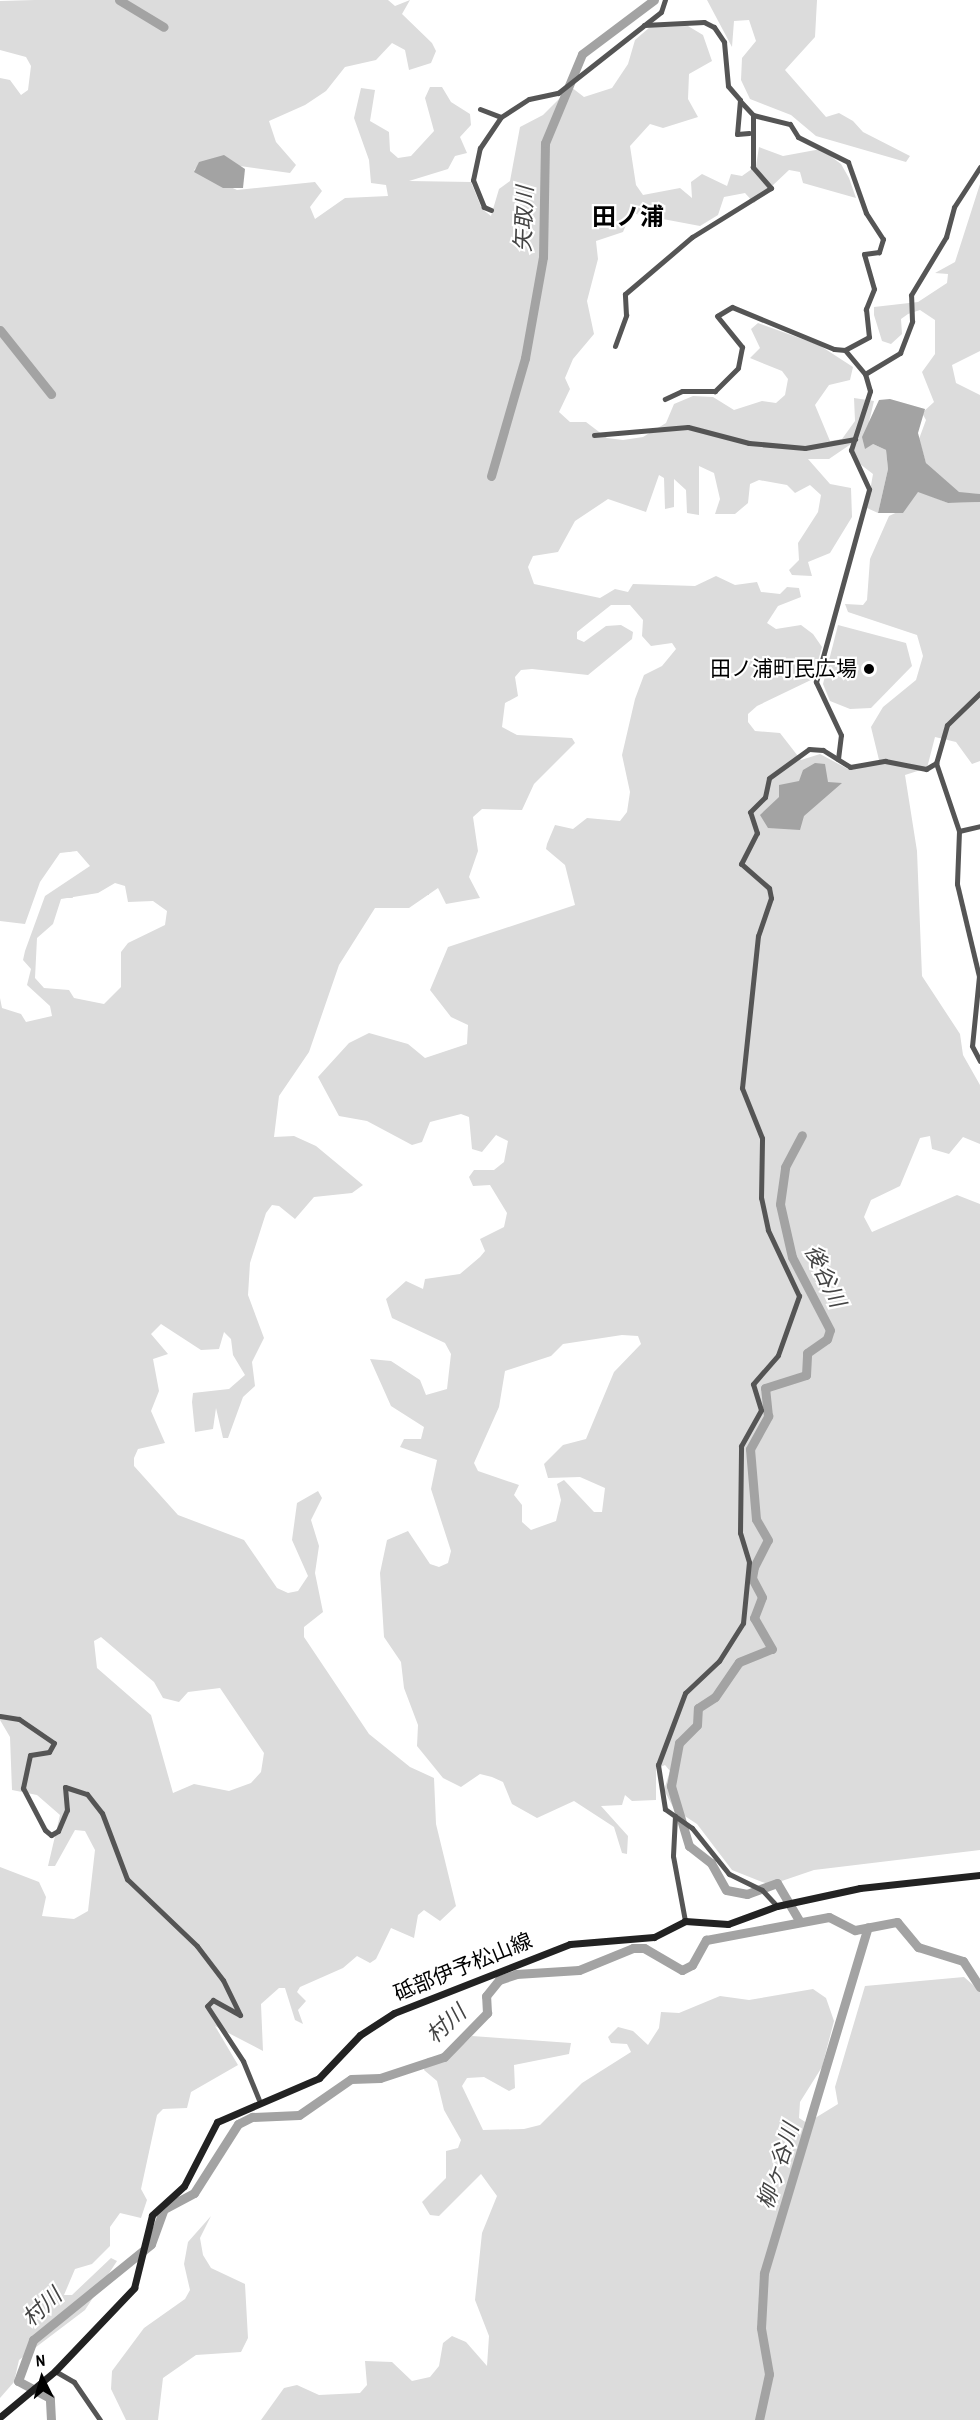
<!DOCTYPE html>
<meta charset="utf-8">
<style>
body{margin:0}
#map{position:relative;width:980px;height:2420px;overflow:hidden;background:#fff;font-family:"Archivo Narrow","Noto Sans JP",sans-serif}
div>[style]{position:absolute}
.green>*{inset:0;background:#dcdcdc}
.water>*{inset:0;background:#a3a3a3}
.river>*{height:9px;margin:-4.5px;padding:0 4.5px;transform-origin:4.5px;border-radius:4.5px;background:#a3a3a3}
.minor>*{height:5px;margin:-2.5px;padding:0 2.5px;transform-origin:2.5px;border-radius:2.5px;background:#555}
.secondary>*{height:7px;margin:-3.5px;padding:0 3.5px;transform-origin:3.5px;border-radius:3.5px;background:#222}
.dots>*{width:16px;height:16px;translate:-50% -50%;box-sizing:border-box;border:3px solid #fff;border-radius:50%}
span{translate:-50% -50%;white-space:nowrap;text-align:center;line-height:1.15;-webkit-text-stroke:4.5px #fff;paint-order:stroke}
.poi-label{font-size:21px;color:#000}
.right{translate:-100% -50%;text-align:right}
.street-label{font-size:21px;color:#000}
.water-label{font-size:22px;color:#444;font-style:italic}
.quarter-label{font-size:24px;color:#000;font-weight:700}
.north{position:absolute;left:12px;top:2348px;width:60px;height:60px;-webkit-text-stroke:4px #fff;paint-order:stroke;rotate:355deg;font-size:16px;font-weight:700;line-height:24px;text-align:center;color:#000}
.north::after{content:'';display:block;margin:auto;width:21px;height:27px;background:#000;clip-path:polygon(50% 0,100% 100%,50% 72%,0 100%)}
</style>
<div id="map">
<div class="green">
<div style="clip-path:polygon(evenodd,35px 0,388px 0,395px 6px,410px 0,402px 14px,432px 43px,436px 51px,431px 63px,409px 70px,405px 50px,392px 43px,376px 60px,345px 67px,326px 91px,305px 105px,269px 121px,276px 142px,296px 165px,290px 173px,204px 161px,194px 170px,237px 190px,315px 182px,322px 191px,310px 207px,315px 219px,345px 198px,388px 196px,386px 185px,371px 183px,369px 160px,354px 118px,361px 88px,375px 90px,370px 121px,389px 132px,390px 151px,398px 158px,411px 156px,434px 131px,425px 98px,430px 87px,442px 87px,451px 102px,470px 114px,471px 125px,460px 137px,467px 153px,455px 156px,448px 169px,409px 181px,471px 182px,482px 209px,491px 216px,499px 189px,510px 181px,520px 127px,543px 115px,571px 87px,584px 97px,612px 88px,628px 64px,635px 40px,650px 27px,688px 26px,703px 35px,712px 61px,689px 74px,688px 99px,698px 117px,663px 128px,650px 124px,630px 146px,636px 185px,643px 195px,680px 188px,692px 198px,691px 182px,702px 174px,727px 186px,731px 174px,742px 176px,756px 166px,759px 147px,783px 156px,821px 149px,841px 164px,849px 178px,856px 198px,803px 183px,800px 172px,789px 170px,754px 203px,745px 193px,724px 197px,718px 215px,700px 226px,631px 213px,623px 232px,596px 241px,598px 259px,587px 301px,594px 334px,573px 359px,565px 378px,570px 389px,559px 412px,570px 422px,586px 422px,607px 438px,623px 440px,643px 437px,666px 423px,674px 404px,693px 396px,713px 397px,734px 410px,762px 401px,776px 403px,785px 395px,788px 379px,782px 371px,750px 358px,760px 348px,751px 329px,758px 323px,819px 345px,853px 367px,850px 380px,829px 385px,815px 405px,830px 441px,842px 439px,855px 421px,854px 398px,874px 401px,869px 422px,873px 444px,886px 450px,888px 469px,878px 513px,867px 508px,873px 474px,860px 464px,851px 444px,829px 459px,808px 459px,830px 484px,851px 488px,852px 517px,830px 553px,808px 562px,812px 576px,792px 575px,789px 570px,799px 560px,798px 543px,818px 512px,821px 495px,810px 485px,795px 493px,787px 485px,759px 480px,750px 484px,748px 503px,735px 514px,715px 514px,720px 499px,714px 473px,699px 466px,699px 515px,687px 513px,686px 490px,674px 479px,674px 507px,665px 509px,664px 478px,659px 475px,646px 512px,608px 499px,575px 521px,558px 552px,533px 556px,528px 567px,534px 584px,600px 598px,615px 589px,628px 592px,633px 584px,695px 586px,716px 576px,735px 585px,757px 582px,761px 592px,780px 594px,787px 587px,799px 588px,801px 597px,778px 606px,767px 623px,776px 629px,801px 625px,813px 634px,822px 647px,813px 679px,757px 706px,748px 714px,748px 722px,755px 731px,780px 733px,801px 760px,820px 754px,848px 769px,860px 768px,879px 760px,871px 727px,883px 707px,916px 680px,923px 656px,917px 635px,848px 612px,845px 604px,863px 605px,867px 600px,870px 559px,889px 516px,906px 508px,918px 491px,948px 503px,980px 502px,980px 761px,972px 764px,956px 742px,935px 737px,927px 768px,905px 775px,917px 851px,922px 976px,960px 1034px,963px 1055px,980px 1085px,980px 1144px,963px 1137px,949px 1154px,932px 1149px,930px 1136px,920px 1138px,900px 1186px,871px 1200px,864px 1217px,872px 1232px,957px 1195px,980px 1204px,980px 1850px,814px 1870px,770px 1885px,732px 1870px,697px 1824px,674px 1809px,664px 1790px,670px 1771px,665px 1765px,656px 1769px,656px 1800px,632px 1801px,625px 1795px,622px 1805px,601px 1806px,628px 1836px,627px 1854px,622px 1853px,614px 1827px,574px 1801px,537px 1818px,512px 1804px,503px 1782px,492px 1777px,480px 1774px,461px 1787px,443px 1778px,417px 1746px,418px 1725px,404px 1688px,401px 1662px,384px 1637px,380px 1573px,387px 1540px,408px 1531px,430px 1564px,439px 1567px,448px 1563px,451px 1551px,431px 1489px,437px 1460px,400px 1447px,404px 1439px,421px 1439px,424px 1427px,391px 1406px,370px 1359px,391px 1361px,420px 1380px,426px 1395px,447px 1389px,451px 1354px,445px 1343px,392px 1318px,386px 1299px,406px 1281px,423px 1289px,425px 1279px,460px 1274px,480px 1257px,485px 1251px,480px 1239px,504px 1227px,507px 1213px,490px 1185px,473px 1186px,469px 1177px,474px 1170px,494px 1170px,504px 1162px,508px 1141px,496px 1135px,482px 1152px,472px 1149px,469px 1117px,461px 1114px,430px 1122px,422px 1142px,412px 1145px,367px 1121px,339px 1116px,318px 1077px,349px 1043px,369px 1033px,408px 1044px,425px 1058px,467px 1044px,468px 1025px,451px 1017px,430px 990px,448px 947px,575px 905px,565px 865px,546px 849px,547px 844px,555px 825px,573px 829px,587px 818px,620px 821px,627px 812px,630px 792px,622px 755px,635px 699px,644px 675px,662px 666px,676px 649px,672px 643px,651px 646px,642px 636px,643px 620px,630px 605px,611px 605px,577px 632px,577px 639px,584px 642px,606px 626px,621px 625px,633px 632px,632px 639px,588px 675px,532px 669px,521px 670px,515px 677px,518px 696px,505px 703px,502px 727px,517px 735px,572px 738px,575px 743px,534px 784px,522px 810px,482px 809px,473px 817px,478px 851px,469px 877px,480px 898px,446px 904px,438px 888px,409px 908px,375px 908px,339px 965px,309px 1052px,279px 1096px,274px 1137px,294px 1136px,316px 1146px,363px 1185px,352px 1193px,314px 1197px,295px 1219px,279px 1206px,272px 1205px,266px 1213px,250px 1263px,248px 1295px,264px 1338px,252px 1362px,255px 1386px,243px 1397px,228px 1438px,223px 1438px,216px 1408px,213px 1429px,195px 1432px,192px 1402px,193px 1393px,229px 1389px,245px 1375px,233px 1355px,231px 1339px,224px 1332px,219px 1349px,201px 1350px,161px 1324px,151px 1334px,168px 1354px,153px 1359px,159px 1391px,151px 1411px,165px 1443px,138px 1449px,134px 1458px,134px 1466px,178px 1515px,244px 1540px,277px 1588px,288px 1593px,298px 1591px,308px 1576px,292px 1540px,297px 1503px,318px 1491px,322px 1498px,311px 1520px,319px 1546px,315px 1573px,323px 1612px,304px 1627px,304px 1637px,369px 1734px,410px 1767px,434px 1778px,436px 1824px,456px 1906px,440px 1921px,424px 1910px,418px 1915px,414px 1938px,391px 1928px,376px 1959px,370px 1963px,357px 1956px,343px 1968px,300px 1987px,297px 1992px,306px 2001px,298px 2010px,303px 2024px,295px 2020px,285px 1988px,279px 1988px,261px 2004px,263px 2051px,215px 2026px,238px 2065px,191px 2092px,187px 2108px,163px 2109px,157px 2115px,141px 2189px,147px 2200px,141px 2218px,120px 2213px,110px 2227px,110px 2246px,92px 2264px,75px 2269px,64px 2295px,72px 2295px,111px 2258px,117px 2261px,85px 2310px,19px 2360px,14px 2382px,0 2398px,0 1867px,39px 1882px,46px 1897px,42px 1916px,74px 1919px,88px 1911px,95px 1850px,85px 1831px,75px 1830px,55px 1866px,48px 1866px,60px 1815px,37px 1795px,12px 1790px,10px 1737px,0 1720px,0 998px,2px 1008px,21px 1014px,26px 1022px,52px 1016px,50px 1006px,27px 985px,31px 969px,23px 960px,25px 951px,45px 896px,90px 866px,77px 851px,60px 853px,40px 882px,25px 924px,0 921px,0 78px,10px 80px,21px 95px,28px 90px,31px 66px,26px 57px,0 50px,0 1px,35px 0,115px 883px,125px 886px,128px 902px,153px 901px,167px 911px,165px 925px,128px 943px,121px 952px,121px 987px,104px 1004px,74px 998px,69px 990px,44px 988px,35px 978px,37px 938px,53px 924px,61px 899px,98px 893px,115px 883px,35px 0,622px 1335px,638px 1336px,641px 1344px,614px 1372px,586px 1439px,563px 1445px,544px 1464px,548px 1478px,580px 1477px,605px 1488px,602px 1512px,594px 1512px,564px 1480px,557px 1484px,561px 1500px,556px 1521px,531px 1530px,522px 1522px,522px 1505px,514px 1495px,519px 1485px,478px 1471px,474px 1463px,499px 1407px,505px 1371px,551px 1356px,563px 1344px,622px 1335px,35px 0,101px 1637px,154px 1682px,163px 1698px,179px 1702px,188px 1692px,220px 1688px,264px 1753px,261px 1772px,251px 1783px,229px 1791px,194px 1784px,173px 1793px,151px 1715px,97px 1668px,94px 1641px,101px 1637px)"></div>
<div style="clip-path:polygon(707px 0,817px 0,815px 37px,785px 70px,826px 117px,839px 113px,853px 121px,863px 132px,910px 156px,906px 162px,816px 136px,791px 115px,750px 99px,741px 80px,742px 58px,756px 41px,749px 20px,734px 21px,732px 47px)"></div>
<div style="clip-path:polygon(980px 184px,980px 351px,952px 365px,956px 383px,980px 395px,980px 494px,959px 493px,942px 482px,926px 463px,919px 439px,926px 420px,922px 413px,934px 402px,922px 372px,935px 354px,935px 320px,920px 310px,908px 314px,901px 319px,902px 334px,891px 344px,882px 341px,874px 315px,874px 307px,918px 302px,947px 283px,948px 274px,935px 273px,955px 262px)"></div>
<div style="clip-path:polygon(838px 625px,906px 643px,912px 666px,871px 708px,850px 709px,830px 701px,823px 684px)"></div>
<div style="clip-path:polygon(964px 1977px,980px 1991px,980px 2420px,261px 2420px,284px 2388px,297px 2385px,319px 2395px,360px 2393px,367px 2385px,365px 2361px,392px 2362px,412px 2381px,430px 2377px,439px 2366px,443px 2343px,452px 2336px,466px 2342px,487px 2366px,489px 2336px,475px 2300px,482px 2233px,497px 2196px,481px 2174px,439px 2216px,430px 2215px,422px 2202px,446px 2178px,446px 2151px,458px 2148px,461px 2140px,444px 2110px,437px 2081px,424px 2070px,427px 2058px,452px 2055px,472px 2036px,571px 2043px,569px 2054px,514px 2065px,515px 2088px,509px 2091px,484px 2077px,467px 2078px,462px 2086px,483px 2130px,524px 2129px,540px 2125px,582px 2083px,631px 2052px,627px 2044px,611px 2043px,608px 2037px,618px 2027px,633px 2031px,648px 2045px,659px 2028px,661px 2012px,679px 2013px,720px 1996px,749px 2000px,813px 1989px,826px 1998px,834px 2021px,822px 2067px,800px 2102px,799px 2118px,807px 2123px,838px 2104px,835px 2087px,865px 1986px)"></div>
<div style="clip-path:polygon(211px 2216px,200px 2238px,203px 2255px,211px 2268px,245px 2284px,248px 2338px,241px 2352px,196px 2355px,163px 2378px,158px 2420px,126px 2420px,111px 2389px,112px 2371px,144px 2328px,185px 2299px,190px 2290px,184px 2264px,188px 2242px)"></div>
</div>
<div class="water">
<div style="clip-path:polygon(224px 155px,245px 169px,243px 188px,223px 188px,194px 172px,199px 162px)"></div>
<div style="clip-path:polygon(890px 399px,925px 409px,918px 433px,926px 463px,959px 492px,980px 494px,980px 502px,948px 503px,918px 492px,903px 513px,878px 513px,888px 469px,886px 450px,873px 444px,865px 449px,862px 437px,879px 400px)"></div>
<div style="clip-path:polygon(815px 763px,825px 764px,828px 782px,842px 783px,804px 816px,800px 830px,768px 828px,760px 815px,779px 797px,779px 785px,799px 781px,803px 770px)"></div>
</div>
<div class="river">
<div style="left:119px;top:0;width:52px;rotate:31deg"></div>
<div style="left:0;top:330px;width:82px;rotate:51.4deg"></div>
<div style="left:491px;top:476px;width:123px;rotate:-73.9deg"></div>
<div style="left:525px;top:358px;width:103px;rotate:-79.9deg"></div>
<div style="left:543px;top:257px;width:114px;rotate:-89deg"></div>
<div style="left:545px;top:143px;width:96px;rotate:-67.4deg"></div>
<div style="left:582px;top:54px;width:90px;rotate:-36.9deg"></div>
<div style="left:800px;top:1922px;width:45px;rotate:-120.5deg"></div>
<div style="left:777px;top:1883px;width:32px;rotate:160deg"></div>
<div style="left:747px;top:1894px;width:21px;rotate:-169deg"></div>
<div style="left:726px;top:1890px;width:31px;rotate:-119deg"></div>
<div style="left:711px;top:1863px;width:28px;rotate:-142deg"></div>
<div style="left:689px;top:1846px;width:63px;rotate:-106.7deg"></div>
<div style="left:671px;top:1786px;width:44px;rotate:-79.5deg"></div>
<div style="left:679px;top:1743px;width:25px;rotate:-45deg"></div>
<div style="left:697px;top:1725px;width:17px;rotate:-87deg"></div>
<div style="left:698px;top:1708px;width:20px;rotate:-33deg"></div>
<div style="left:715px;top:1697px;width:42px;rotate:-55.6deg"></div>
<div style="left:739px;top:1662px;width:35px;rotate:-22deg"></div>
<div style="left:772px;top:1649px;width:36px;rotate:-120deg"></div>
<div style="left:754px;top:1618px;width:22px;rotate:-69deg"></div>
<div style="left:762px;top:1597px;width:21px;rotate:-118deg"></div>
<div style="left:752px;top:1578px;width:11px;rotate:-80deg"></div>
<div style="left:754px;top:1567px;width:30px;rotate:-63deg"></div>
<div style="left:768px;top:1540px;width:24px;rotate:-120deg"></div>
<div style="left:756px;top:1519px;width:70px;rotate:-94.9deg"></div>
<div style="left:750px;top:1449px;width:38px;rotate:-61deg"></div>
<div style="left:768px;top:1416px;width:28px;rotate:-96deg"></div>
<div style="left:765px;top:1388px;width:43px;rotate:-17.6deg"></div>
<div style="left:806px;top:1375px;width:22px;rotate:-87deg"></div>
<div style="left:807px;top:1353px;width:24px;rotate:-35deg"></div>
<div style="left:827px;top:1339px;width:9px;rotate:-72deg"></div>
<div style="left:830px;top:1330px;width:82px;rotate:-117.5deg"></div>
<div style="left:792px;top:1257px;width:54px;rotate:-102.8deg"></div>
<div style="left:780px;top:1204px;width:37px;rotate:-82deg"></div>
<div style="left:785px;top:1167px;width:36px;rotate:-62deg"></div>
<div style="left:51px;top:2420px;width:22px;rotate:-93deg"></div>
<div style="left:50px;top:2398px;width:36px;rotate:-152deg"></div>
<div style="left:18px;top:2381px;width:44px;rotate:-69.9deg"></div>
<div style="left:33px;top:2340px;width:152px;rotate:-39.1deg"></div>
<div style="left:151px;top:2244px;width:37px;rotate:-70deg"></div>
<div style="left:164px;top:2209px;width:34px;rotate:-28deg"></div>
<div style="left:194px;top:2193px;width:82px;rotate:-57.5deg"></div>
<div style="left:238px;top:2124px;width:16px;rotate:-27deg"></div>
<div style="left:252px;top:2117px;width:47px;rotate:-2.4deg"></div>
<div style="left:299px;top:2115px;width:63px;rotate:-34.7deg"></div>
<div style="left:351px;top:2079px;width:29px;rotate:-2deg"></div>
<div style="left:380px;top:2078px;width:67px;rotate:-18.2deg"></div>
<div style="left:444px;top:2057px;width:62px;rotate:-45.7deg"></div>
<div style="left:487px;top:2013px;width:17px;rotate:-93deg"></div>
<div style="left:486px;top:1996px;width:21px;rotate:-51deg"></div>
<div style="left:499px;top:1980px;width:18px;rotate:-19deg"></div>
<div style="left:516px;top:1974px;width:63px;rotate:-3.6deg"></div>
<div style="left:579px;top:1970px;width:58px;rotate:-22.2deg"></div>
<div style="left:633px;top:1948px;width:11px"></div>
<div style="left:644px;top:1948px;width:44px;rotate:30.1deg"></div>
<div style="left:682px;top:1970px;width:11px;rotate:-27deg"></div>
<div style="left:692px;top:1965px;width:29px;rotate:-61deg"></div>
<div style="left:706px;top:1940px;width:125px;rotate:-10.6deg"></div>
<div style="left:829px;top:1917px;width:29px;rotate:27deg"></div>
<div style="left:855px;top:1930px;width:43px;rotate:-10.8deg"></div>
<div style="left:897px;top:1922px;width:33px;rotate:50deg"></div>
<div style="left:918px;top:1947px;width:47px;rotate:17.3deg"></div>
<div style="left:963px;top:1961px;width:31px;rotate:57deg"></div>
<div style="left:759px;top:2420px;width:47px;rotate:-77.7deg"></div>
<div style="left:769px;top:2374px;width:47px;rotate:-99.9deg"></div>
<div style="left:761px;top:2328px;width:55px;rotate:-86.9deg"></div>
<div style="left:764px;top:2273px;width:361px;rotate:-73.3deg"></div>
</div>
<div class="minor">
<div style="left:644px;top:25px;width:60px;rotate:-2.9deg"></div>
<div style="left:704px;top:22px;width:11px;rotate:27deg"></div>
<div style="left:714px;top:27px;width:18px;rotate:56deg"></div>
<div style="left:724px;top:42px;width:44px;rotate:84.8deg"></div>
<div style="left:728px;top:86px;width:18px;rotate:49deg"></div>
<div style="left:740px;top:100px;width:34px;rotate:95deg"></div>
<div style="left:737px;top:134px;width:12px;rotate:-5deg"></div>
<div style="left:741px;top:102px;width:18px;rotate:47deg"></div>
<div style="left:480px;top:109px;width:22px;rotate:21deg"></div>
<div style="left:491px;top:210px;width:8px;rotate:-157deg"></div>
<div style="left:484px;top:207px;width:29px;rotate:-112deg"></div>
<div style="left:473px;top:180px;width:33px;rotate:-78deg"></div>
<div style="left:480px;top:148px;width:37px;rotate:-56deg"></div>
<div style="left:501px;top:117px;width:33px;rotate:-33deg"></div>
<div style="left:529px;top:99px;width:30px;rotate:-12deg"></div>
<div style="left:558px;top:93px;width:131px;rotate:-38.2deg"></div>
<div style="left:661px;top:12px;width:13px;rotate:-72deg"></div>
<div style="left:615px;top:346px;width:33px;rotate:-70deg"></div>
<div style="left:626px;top:315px;width:21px;rotate:-93deg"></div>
<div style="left:625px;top:294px;width:88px;rotate:-40.4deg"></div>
<div style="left:692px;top:237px;width:93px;rotate:-31.8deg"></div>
<div style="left:771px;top:188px;width:28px;rotate:-131deg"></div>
<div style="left:753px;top:167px;width:52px;rotate:-90deg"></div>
<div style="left:753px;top:115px;width:38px;rotate:14deg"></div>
<div style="left:790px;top:124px;width:15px;rotate:58deg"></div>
<div style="left:798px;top:137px;width:56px;rotate:26.6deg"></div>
<div style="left:848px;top:162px;width:54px;rotate:70.6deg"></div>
<div style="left:866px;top:213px;width:31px;rotate:57deg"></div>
<div style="left:883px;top:239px;width:14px;rotate:107deg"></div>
<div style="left:879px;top:252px;width:15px;rotate:172deg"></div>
<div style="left:864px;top:254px;width:36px;rotate:74deg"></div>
<div style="left:874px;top:289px;width:22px;rotate:112deg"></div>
<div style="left:866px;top:309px;width:28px;rotate:84deg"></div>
<div style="left:869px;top:337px;width:27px;rotate:152deg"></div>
<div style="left:845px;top:350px;width:11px;rotate:-175deg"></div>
<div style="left:834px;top:349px;width:110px;rotate:-157.6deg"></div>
<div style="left:732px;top:307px;width:17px;rotate:149deg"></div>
<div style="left:717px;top:316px;width:40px;rotate:51deg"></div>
<div style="left:742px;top:347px;width:21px;rotate:101deg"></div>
<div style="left:738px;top:368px;width:33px;rotate:135deg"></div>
<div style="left:715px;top:391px;width:33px;rotate:180deg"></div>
<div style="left:682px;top:391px;width:19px;rotate:155deg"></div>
<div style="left:865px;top:374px;width:41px;rotate:-31deg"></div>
<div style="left:900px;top:353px;width:34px;rotate:-69deg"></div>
<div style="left:912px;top:321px;width:26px;rotate:-92deg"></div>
<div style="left:911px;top:295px;width:68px;rotate:-58.9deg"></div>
<div style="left:946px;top:237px;width:31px;rotate:-75deg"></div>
<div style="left:954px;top:207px;width:48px;rotate:-57deg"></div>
<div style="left:594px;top:435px;width:94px;rotate:-4.9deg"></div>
<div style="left:688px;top:427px;width:63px;rotate:14.7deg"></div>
<div style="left:749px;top:443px;width:56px;rotate:5.1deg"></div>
<div style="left:805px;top:448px;width:51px;rotate:-10.2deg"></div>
<div style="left:980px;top:693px;width:46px;rotate:135.9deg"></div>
<div style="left:947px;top:725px;width:40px;rotate:106deg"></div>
<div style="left:936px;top:763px;width:72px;rotate:71.3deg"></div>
<div style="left:959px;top:831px;width:53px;rotate:92.2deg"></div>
<div style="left:957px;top:884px;width:95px;rotate:76.6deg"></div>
<div style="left:979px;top:976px;width:70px;rotate:95.7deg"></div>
<div style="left:972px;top:1046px;width:17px;rotate:62deg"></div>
<div style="left:838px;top:759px;width:24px;rotate:-83deg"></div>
<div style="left:841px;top:735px;width:59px;rotate:-115.3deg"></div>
<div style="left:816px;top:682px;width:200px;rotate:-74.6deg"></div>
<div style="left:869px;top:489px;width:43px;rotate:-114.8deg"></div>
<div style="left:851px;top:450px;width:62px;rotate:-72.1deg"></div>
<div style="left:870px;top:391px;width:18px;rotate:-106deg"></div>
<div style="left:865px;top:374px;width:31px;rotate:-130deg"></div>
<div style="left:959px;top:831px;width:22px;rotate:-13deg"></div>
<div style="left:0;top:1716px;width:19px;rotate:9deg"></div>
<div style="left:19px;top:1719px;width:42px;rotate:34.4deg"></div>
<div style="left:54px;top:1743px;width:10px;rotate:119deg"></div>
<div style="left:49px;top:1752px;width:19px;rotate:171deg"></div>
<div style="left:30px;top:1755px;width:34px;rotate:102deg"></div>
<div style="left:23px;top:1788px;width:47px;rotate:62.4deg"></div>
<div style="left:45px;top:1830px;width:8px;rotate:40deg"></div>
<div style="left:51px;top:1835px;width:8px;rotate:-30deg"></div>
<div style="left:58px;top:1831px;width:23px;rotate:-67deg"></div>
<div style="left:67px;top:1810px;width:23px;rotate:-95deg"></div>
<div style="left:65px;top:1787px;width:23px;rotate:18deg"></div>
<div style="left:87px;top:1794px;width:24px;rotate:52deg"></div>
<div style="left:102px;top:1813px;width:71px;rotate:69.3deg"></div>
<div style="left:127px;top:1879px;width:97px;rotate:43.7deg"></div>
<div style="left:197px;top:1946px;width:43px;rotate:52.6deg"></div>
<div style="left:223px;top:1980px;width:39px;rotate:64deg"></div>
<div style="left:240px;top:2015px;width:31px;rotate:-151deg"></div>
<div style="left:213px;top:2000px;width:8px;rotate:135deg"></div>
<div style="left:207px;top:2006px;width:66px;rotate:56.8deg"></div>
<div style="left:243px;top:2061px;width:42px;rotate:67.7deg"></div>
<div style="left:675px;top:1816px;width:40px;rotate:92.9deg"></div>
<div style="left:673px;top:1856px;width:66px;rotate:79.5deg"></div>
<div style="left:777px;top:1906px;width:22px;rotate:-133deg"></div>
<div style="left:762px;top:1890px;width:37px;rotate:-154deg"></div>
<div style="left:729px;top:1874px;width:59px;rotate:-128.8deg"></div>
<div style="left:692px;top:1828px;width:33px;rotate:-145deg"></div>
<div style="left:665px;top:1809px;width:45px;rotate:-99deg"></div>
<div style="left:658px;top:1765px;width:77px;rotate:-69.4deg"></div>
<div style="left:685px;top:1693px;width:47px;rotate:-43.3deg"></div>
<div style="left:719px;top:1661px;width:45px;rotate:-57.7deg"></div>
<div style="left:743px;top:1623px;width:61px;rotate:-84.4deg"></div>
<div style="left:749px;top:1562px;width:30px;rotate:-107deg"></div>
<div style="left:740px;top:1533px;width:87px;rotate:-89.3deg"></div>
<div style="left:741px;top:1446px;width:41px;rotate:-60.9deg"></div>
<div style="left:761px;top:1410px;width:27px;rotate:-107deg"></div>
<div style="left:753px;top:1384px;width:38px;rotate:-49deg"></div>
<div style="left:778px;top:1355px;width:63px;rotate:-70.4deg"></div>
<div style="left:799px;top:1296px;width:73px;rotate:-115.2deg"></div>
<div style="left:768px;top:1230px;width:33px;rotate:-102deg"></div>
<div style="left:761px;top:1198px;width:60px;rotate:-89deg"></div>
<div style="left:762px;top:1138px;width:54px;rotate:-111.8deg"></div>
<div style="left:742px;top:1088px;width:153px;rotate:-84deg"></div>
<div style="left:758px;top:936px;width:40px;rotate:-71.1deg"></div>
<div style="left:771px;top:898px;width:10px;rotate:-101deg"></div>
<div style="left:769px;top:888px;width:37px;rotate:-139deg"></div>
<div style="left:741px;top:864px;width:35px;rotate:-63deg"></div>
<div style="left:757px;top:833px;width:22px;rotate:-108deg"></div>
<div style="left:750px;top:812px;width:21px;rotate:-45deg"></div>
<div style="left:765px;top:797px;width:19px;rotate:-78deg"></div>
<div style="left:769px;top:778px;width:49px;rotate:-35.9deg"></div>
<div style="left:809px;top:749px;width:14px;rotate:4deg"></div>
<div style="left:823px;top:750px;width:32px;rotate:32deg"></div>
<div style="left:850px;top:767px;width:36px;rotate:-10deg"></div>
<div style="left:885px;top:761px;width:42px;rotate:11deg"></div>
<div style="left:926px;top:769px;width:12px;rotate:-31deg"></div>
<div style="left:55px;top:2371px;width:22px;rotate:30deg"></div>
<div style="left:74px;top:2382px;width:46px;rotate:55.6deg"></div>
</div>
<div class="secondary">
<div style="left:0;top:2417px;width:72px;rotate:-39.9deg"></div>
<div style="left:55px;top:2371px;width:115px;rotate:-46.4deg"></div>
<div style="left:134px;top:2288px;width:75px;rotate:-76.1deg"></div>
<div style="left:152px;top:2215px;width:43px;rotate:-42.2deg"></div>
<div style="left:184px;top:2186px;width:72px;rotate:-62.7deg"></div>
<div style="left:217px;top:2122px;width:111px;rotate:-23.3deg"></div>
<div style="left:319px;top:2078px;width:59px;rotate:-46.4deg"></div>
<div style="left:360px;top:2035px;width:40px;rotate:-32.9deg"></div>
<div style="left:394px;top:2013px;width:189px;rotate:-21.4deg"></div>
<div style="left:570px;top:1944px;width:84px;rotate:-4.8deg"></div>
<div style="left:654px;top:1937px;width:35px;rotate:-27deg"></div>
<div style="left:685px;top:1921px;width:43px;rotate:4deg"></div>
<div style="left:728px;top:1924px;width:52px;rotate:-20.2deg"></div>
<div style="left:777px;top:1906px;width:85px;rotate:-12.2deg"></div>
<div style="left:860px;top:1888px;width:121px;rotate:-6.2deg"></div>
</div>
<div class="dots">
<div style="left:869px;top:669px;background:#000"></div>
</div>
<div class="poi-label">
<span class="right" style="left:857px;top:669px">田ノ浦町民広場</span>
</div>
<div class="street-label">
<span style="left:463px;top:1967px;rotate:-22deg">砥部伊予松山線</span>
</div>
<div class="water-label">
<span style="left:524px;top:219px;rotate:-88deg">矢取川</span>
<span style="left:825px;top:1276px;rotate:65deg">後谷川</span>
<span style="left:446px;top:2024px;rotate:-42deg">村川</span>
<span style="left:778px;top:2166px;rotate:-72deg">柳ヶ谷川</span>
<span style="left:42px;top:2307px;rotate:-43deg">村川</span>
</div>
<div class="quarter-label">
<span style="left:628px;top:217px">田ノ浦</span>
</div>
<div class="north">N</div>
</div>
